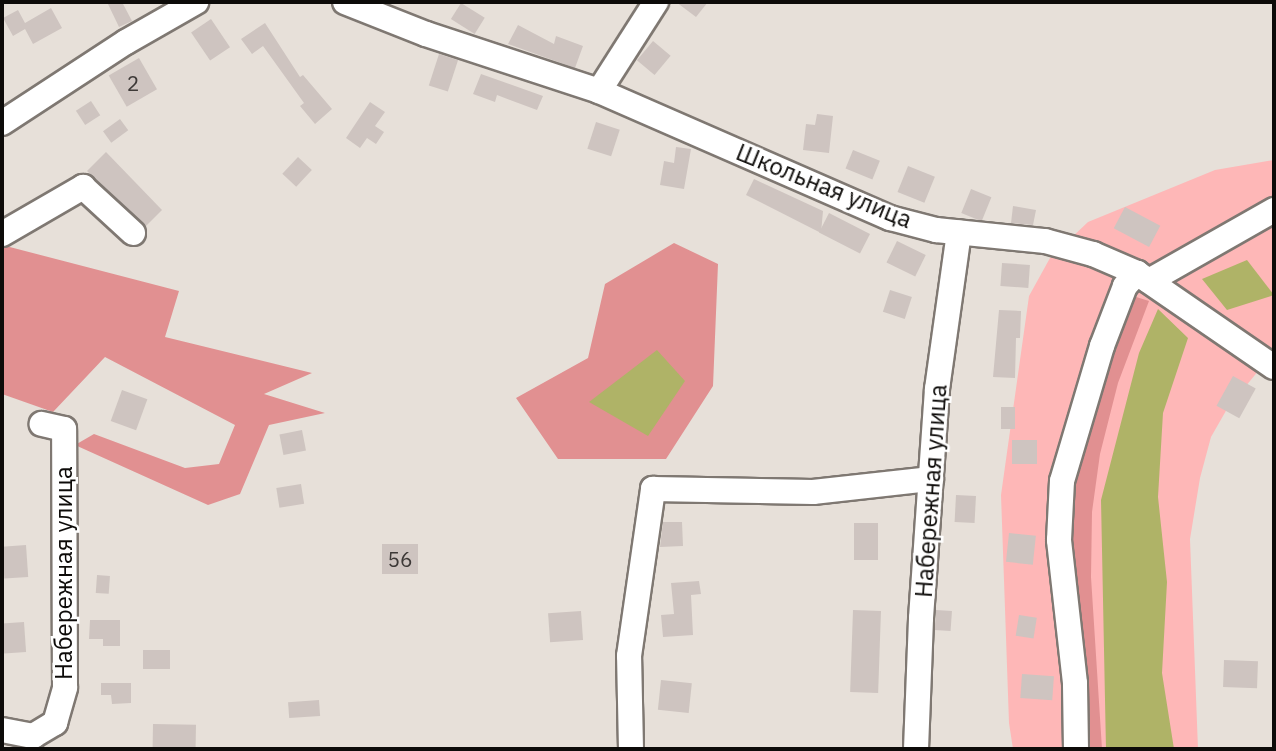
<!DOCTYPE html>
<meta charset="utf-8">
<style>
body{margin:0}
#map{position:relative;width:1276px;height:751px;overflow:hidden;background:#e7e0d9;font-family:"IBM Plex Sans",sans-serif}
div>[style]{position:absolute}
.green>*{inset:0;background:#feb7b7}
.forest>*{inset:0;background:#e19091}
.water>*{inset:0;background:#afb367}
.building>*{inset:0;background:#cec4c0;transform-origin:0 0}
.roads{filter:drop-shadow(2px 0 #7f7872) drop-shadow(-2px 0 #7f7872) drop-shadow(0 2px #7f7872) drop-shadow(0 -2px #7f7872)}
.minor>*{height:24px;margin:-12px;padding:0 12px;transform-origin:12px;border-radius:12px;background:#fff}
span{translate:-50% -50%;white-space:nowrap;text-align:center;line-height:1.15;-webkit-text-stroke:5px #fff;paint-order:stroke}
.number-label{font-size:21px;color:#3d3937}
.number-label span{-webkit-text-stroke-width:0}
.street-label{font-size:24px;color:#0d0b09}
.frame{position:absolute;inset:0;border:4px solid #0d0b09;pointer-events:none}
</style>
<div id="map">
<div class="green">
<div style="clip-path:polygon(1274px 160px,1274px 359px,1259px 370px,1227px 409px,1211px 437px,1200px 478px,1190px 539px,1198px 749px,1013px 749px,1009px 723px,1001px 495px,1029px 296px,1050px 258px,1088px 222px,1215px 170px)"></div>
</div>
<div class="forest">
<div style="clip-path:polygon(674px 243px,718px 264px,713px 386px,666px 459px,558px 459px,516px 398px,588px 358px,605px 284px)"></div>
<div style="clip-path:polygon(2px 245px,179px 291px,165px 337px,312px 373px,264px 394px,325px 413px,269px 425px,240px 494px,208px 505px,75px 445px,94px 434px,185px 468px,219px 464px,235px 425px,105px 357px,53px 412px,2px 394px)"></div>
<div style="clip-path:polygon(1133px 296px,1149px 301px,1118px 383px,1100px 454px,1092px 512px,1091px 577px,1102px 749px,1084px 749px,1068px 507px,1087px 408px)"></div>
</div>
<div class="water">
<div style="clip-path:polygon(1247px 260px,1274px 295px,1227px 310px,1202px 279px)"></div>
<div style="clip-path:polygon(1158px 309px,1188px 338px,1163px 413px,1158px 497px,1167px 582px,1162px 673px,1174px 749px,1106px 749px,1101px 500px,1139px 353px)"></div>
<div style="clip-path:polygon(657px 350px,685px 381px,648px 436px,589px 402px)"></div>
</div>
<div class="building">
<div style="clip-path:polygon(107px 2px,122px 2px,132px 21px,119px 27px)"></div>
<div style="clip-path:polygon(676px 2px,708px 2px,696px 17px)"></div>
<div style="left:461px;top:3px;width:28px;height:19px;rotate:32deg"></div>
<div style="clip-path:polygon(51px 8px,62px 28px,33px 44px,25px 29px,13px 36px,3px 18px,18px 10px,25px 23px)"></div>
<div style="left:211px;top:19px;width:34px;height:24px;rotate:56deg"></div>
<div style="clip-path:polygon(265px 23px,300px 77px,303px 75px,332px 109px,315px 124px,300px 106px,304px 103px,263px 46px,252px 54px,241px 39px)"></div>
<div style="clip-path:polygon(518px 25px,554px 44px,556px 36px,583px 46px,575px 68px,508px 44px)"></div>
<div style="left:653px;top:41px;width:23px;height:25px;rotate:40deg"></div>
<div style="left:439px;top:54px;width:20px;height:33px;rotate:18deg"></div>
<div style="left:139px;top:58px;width:36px;height:35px;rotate:60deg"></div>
<div style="clip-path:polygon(481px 74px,543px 96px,537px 110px,497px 95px,495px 102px,473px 94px)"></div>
<div style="left:91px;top:101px;width:17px;height:18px;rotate:57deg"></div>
<div style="clip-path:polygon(370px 102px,385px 112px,375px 126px,384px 132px,376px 144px,367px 138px,360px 148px,346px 138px)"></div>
<div style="clip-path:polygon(817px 114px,833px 116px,829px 153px,803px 150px,806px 124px,815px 125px)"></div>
<div style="left:120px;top:119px;width:14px;height:21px;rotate:54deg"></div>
<div style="left:596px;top:122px;width:25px;height:28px;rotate:18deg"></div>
<div style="clip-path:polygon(676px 147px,691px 149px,684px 189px,660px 185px,664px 161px,674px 163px)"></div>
<div style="left:853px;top:150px;width:29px;height:20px;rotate:22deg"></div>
<div style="clip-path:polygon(106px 152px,162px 210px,146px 226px,87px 171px)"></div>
<div style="left:298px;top:157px;width:19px;height:23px;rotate:43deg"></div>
<div style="left:908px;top:166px;width:29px;height:28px;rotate:22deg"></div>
<div style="clip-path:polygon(754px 179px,823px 211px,821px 233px,746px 195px)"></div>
<div style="left:971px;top:189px;width:22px;height:26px;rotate:22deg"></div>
<div style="clip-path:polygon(1013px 206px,1036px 210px,1033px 225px,1011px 223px)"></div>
<div style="left:1125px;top:207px;width:40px;height:24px;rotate:28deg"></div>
<div style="left:829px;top:213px;width:46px;height:22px;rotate:27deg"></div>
<div style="left:897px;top:241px;width:32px;height:24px;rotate:26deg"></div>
<div style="left:1002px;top:263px;width:28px;height:23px;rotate:4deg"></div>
<div style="left:890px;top:290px;width:23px;height:23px;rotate:18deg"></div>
<div style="clip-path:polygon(999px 310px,1021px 311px,1020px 338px,1016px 338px,1015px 378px,993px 377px)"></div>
<div style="left:1233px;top:376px;width:26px;height:34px;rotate:29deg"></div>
<div style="left:122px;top:390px;width:27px;height:33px;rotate:20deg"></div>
<div style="left:1001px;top:407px;width:14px;height:22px"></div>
<div style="left:302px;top:430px;width:21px;height:23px;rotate:79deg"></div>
<div style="left:1012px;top:440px;width:25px;height:24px"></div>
<div style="left:301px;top:484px;width:20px;height:25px;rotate:81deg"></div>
<div style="left:956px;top:495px;width:20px;height:27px;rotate:3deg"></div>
<div style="clip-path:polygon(663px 522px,682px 522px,683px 546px,660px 547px)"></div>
<div style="left:854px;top:523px;width:24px;height:37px"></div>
<div style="left:1009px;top:533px;width:27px;height:29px;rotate:6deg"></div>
<div style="left:382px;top:544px;width:36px;height:30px"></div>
<div style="left:26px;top:545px;width:32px;height:24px;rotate:86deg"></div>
<div style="left:97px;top:575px;width:13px;height:18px;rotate:4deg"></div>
<div style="clip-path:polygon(699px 581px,701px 594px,691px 595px,693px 635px,663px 637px,661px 615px,674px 614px,671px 583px)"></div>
<div style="left:853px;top:610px;width:28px;height:82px;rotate:2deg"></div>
<div style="left:936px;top:610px;width:16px;height:20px;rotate:4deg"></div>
<div style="left:581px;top:611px;width:29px;height:33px;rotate:86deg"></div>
<div style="left:1019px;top:615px;width:18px;height:21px;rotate:9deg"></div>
<div style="clip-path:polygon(90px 620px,120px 620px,120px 646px,103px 646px,103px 639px,89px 639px)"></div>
<div style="left:24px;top:622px;width:30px;height:22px;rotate:86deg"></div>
<div style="left:143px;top:650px;width:27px;height:19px"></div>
<div style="left:1224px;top:660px;width:34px;height:27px;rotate:2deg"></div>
<div style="left:1022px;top:674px;width:32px;height:24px;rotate:4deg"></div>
<div style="left:661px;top:680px;width:31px;height:30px;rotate:6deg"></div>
<div style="clip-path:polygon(101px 683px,131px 683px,131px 703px,112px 704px,111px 695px,101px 695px)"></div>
<div style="left:319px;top:700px;width:16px;height:31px;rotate:86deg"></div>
<div style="left:153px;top:724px;width:43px;height:24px;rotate:1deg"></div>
</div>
<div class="roads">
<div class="minor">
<div style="left:345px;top:2px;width:87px;rotate:21.6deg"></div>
<div style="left:426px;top:34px;width:182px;rotate:18.2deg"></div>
<div style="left:599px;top:91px;width:318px;rotate:23.6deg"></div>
<div style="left:890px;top:218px;width:48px;rotate:14.6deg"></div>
<div style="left:936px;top:230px;width:110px;rotate:5.8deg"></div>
<div style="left:1045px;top:241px;width:50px;rotate:15.2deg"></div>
<div style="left:1093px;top:254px;width:48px;rotate:23.4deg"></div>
<div style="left:1137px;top:273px;width:166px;rotate:34.5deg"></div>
<div style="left:599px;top:91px;width:106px;rotate:-57.4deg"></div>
<div style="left:2px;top:123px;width:148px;rotate:-33.2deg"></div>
<div style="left:126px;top:42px;width:81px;rotate:-29.7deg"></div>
<div style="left:2px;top:234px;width:94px;rotate:-30.1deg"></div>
<div style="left:83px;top:187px;width:68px;rotate:42.6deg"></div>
<div style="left:1149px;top:281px;width:144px;rotate:-29.6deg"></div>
<div style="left:2px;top:730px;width:32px;rotate:11deg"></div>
<div style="left:33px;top:736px;width:26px;rotate:-31deg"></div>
<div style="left:55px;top:723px;width:37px;rotate:-74deg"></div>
<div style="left:65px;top:687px;width:258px;rotate:-90.2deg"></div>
<div style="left:64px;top:429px;width:23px;rotate:-167deg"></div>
<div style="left:631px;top:749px;width:93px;rotate:-91.2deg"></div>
<div style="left:629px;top:656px;width:169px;rotate:-81.8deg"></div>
<div style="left:653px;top:489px;width:160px;rotate:1.1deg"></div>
<div style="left:813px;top:492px;width:119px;rotate:-6.3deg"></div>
<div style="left:916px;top:749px;width:131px;rotate:-87.8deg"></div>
<div style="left:921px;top:618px;width:230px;rotate:-86deg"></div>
<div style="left:937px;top:389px;width:158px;rotate:-82deg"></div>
<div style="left:1076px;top:749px;width:66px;rotate:-90.9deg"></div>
<div style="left:1075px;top:683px;width:144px;rotate:-96.4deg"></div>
<div style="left:1059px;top:540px;width:59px;rotate:-87.1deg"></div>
<div style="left:1062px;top:481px;width:141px;rotate:-73.5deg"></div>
<div style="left:1102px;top:346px;width:64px;rotate:-69deg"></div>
<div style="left:1125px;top:286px;width:18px;rotate:-47deg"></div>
</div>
</div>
<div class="number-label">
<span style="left:133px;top:83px">2</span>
<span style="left:400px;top:559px">56</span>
</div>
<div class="street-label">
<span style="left:824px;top:186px;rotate:22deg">Школьная улица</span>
<span style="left:931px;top:491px;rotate:-86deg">Набережная улица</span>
<span style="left:64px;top:573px;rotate:-90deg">Набережная улица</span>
</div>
<div class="frame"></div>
</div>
